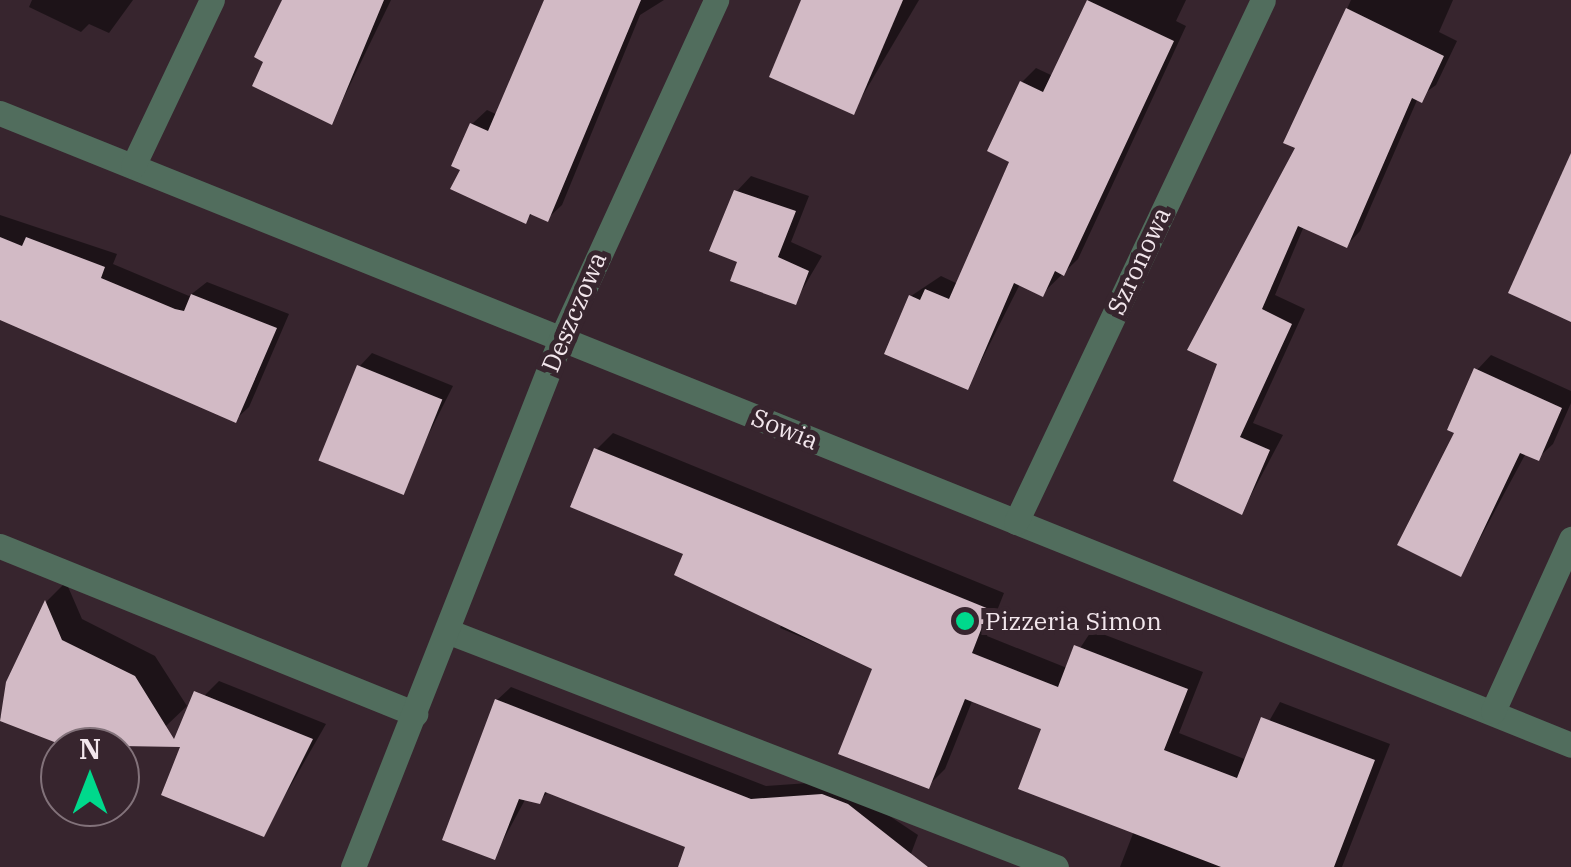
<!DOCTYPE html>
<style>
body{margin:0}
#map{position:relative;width:1571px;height:867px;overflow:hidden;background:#37252e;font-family:"IBM Plex Serif",serif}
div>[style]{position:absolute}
.shadow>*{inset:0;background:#0007}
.building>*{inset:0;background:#d2bac5;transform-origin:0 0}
.minor>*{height:25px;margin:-12.5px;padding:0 12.5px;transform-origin:12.5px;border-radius:12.5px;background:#516d5d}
.dots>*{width:28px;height:28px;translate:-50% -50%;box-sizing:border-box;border:5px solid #37252e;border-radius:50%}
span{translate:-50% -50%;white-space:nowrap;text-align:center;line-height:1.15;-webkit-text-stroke:10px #37252e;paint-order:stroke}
.street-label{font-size:25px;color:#f2e6ec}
.poi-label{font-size:25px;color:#f2e6ec}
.left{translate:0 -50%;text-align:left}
.north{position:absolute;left:40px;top:727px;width:100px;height:100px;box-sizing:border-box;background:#37252e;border:2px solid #82727a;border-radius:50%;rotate:0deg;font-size:28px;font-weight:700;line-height:40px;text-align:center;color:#f2e6ec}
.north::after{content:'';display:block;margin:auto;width:35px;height:45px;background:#00d98c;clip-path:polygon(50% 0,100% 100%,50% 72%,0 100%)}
</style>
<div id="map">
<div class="shadow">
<div style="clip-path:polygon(32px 0,133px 0,109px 33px,89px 24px,81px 32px,29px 7px)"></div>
<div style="clip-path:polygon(296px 0,391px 0,332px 122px)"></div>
<div style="clip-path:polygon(554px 0,664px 0,640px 15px,562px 205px,547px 219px,533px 213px,525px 221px,463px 168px,472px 124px,487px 110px,498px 115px)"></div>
<div style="clip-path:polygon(809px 0,919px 0,853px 112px)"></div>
<div style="clip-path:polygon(1088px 0,1186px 0,1176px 21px,1186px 26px,1078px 259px,1042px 294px,1020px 284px,968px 387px,911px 296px,941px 276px,958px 284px,1012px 161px,1022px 82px,1036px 68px,1053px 76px)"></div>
<div style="clip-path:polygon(1351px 0,1453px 0,1439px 32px,1457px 41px,1436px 85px,1418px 98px,1360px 231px,1346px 246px,1304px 226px,1275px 295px,1305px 309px,1253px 423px,1283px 435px,1242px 512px,1176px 480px,1298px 146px,1286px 142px)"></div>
<div style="clip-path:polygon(751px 176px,809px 196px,791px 242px,822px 256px,795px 302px,740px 260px,737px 191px)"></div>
<div style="clip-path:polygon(0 215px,117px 254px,113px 264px,189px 296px,207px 282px,289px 314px,249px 407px,235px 420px,0 317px)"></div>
<div style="clip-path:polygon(372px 353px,453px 386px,401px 489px,359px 367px)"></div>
<div style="clip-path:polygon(1491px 355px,1571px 391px,1571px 403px,1553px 444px,1538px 458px,1526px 453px,1461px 574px,1457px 432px,1477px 370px)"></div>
<div style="clip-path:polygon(613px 433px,1004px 593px,987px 636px,1067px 668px,1092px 630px,1203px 672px,1179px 733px,1247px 760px,1280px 702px,1390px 744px,1342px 867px,1120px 867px,1134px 831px,1045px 727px,973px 699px,945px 769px,928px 786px,875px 668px,780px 628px,784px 617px,686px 552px,596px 450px)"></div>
<div style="clip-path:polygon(66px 582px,82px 619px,155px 656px,187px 706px,166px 726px,90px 747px,0 718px,47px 601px)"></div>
<div style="clip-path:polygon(219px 681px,326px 724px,263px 834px,204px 696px)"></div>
<div style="clip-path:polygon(511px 687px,766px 786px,837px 781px,918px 835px,906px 867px,705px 867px,688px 846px,549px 791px,539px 801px,526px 798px,494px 857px,497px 700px)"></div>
</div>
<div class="building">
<div style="clip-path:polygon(282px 0,384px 0,332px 125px,252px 86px,263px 62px,254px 57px)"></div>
<div style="clip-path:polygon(544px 0,641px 0,548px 222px,530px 214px,526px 224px,450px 189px,460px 170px,451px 166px,470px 123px,488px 131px)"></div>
<div style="clip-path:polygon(801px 0,903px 0,854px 115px,769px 77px)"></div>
<div style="clip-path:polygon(1087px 0,1174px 41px,1064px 276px,1055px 271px,1043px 297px,1014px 283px,968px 390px,884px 354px,909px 295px,920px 300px,925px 289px,949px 299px,1009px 162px,987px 151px,1020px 81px,1043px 92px)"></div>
<div style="clip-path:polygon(1346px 8px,1444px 56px,1422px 103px,1412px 98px,1347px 248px,1298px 226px,1262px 309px,1292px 324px,1240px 437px,1270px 450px,1242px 515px,1173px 481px,1217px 364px,1187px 350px,1295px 148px,1283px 143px)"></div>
<div style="clip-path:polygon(1571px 153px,1571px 322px,1508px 293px)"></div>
<div style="clip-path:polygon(734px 190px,796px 211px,778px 257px,809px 271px,796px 305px,730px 281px,737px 262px,709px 251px)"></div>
<div style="clip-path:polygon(0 237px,22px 246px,26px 237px,105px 267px,101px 278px,175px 309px,184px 311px,191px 294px,277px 328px,236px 423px,0 320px)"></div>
<div style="left:357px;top:365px;width:92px;height:103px;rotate:22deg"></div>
<div style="clip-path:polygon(1474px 368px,1562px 408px,1539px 461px,1520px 453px,1461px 577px,1397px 545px,1454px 433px,1447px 430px)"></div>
<div style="clip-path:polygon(594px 448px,989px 609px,972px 653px,1058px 687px,1074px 645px,1188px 689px,1164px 750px,1237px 778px,1261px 717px,1375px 760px,1334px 867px,1221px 867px,1018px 789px,1041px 729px,965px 699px,929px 789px,838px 754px,872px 669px,674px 575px,683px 554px,570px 507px)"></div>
<div style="clip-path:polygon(45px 600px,62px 640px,135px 676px,174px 739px,194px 691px,313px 739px,264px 837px,161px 795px,180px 747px,62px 745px,0 721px,6px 682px)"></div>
<div style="clip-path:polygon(495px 699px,751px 799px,822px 794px,848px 804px,928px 867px,678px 867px,685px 847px,545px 792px,540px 804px,519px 799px,495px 860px,442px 840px)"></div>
</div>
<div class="minor">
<div style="left:0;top:113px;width:1693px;rotate:21.91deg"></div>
<div style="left:133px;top:166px;width:184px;rotate:-64.6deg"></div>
<div style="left:1016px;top:522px;width:577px;rotate:-64.68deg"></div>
<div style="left:0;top:546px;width:448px;rotate:22deg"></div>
<div style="left:447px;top:631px;width:653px;rotate:21.18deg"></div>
<div style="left:1493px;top:711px;width:189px;rotate:-65.6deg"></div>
<div style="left:353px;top:867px;width:567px;rotate:-68.5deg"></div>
<div style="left:561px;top:339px;width:373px;rotate:-65.4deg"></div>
</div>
<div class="dots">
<div style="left:965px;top:621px;background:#00d98c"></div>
</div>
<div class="street-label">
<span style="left:1139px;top:261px;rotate:-65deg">Szronowa</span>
<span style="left:574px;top:312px;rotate:-67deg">Deszczowa</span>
<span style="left:785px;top:429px;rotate:22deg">Sowia</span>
</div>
<div class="poi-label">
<span class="left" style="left:985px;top:621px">Pizzeria Simon</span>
</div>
<div class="north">N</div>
</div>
